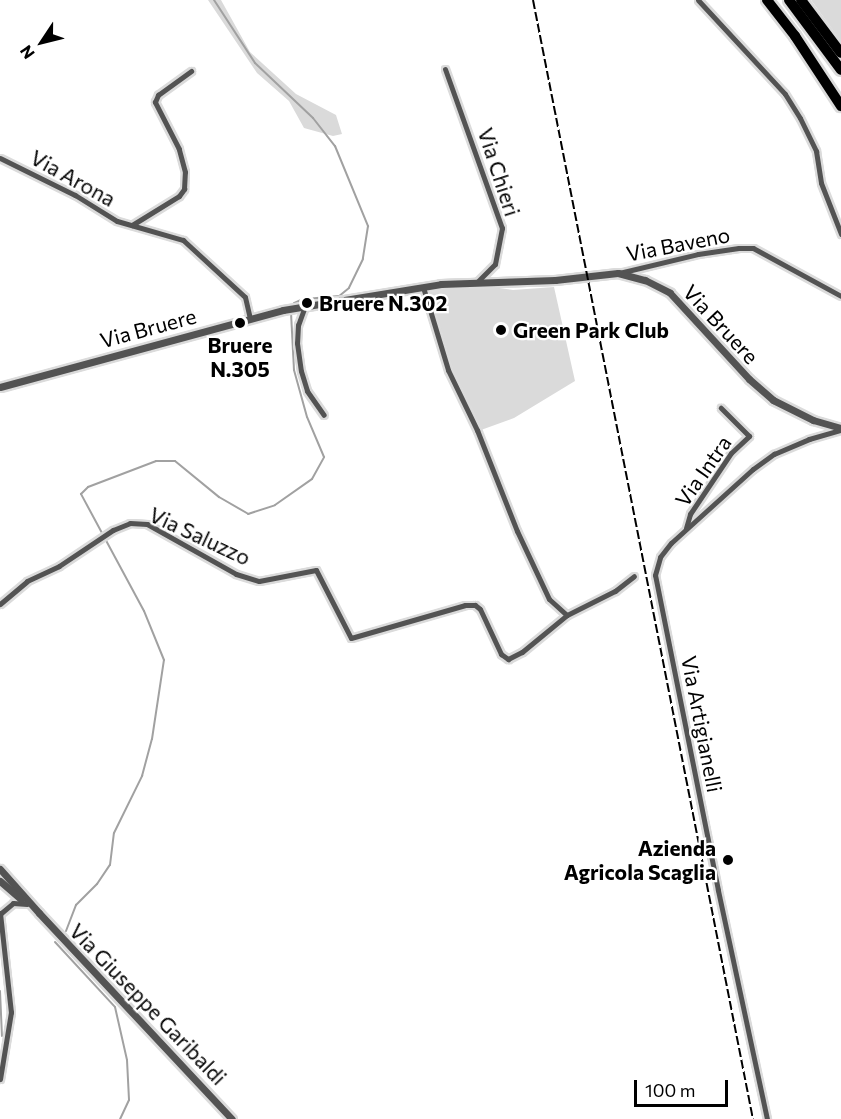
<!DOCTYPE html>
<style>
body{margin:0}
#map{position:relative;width:841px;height:1119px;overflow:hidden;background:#fff;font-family:Commissioner,sans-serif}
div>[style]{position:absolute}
.green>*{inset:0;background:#dadada}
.stream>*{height:2px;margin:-1px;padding:0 1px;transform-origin:1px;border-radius:1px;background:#a1a1a1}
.roads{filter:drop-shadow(2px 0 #dbdbdb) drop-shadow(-2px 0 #dbdbdb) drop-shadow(0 2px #dbdbdb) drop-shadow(0 -2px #dbdbdb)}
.minor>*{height:5px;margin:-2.5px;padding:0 2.5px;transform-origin:2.5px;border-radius:2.5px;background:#535353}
.tertiary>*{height:7px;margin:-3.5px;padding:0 3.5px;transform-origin:3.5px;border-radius:3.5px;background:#535353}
.motorway>*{height:10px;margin:-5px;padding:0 5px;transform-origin:5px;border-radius:5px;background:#000}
.rail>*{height:2px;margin-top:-1px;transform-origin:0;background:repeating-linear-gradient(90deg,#000 0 9px,transparent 0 12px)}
.dots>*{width:16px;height:16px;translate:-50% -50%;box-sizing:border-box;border:3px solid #fff;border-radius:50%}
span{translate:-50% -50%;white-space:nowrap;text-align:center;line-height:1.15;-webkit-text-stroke:4.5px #fff;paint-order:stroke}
.street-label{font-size:21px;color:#000}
.poi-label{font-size:21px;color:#000;font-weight:700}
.left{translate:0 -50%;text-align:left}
.right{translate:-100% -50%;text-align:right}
.north{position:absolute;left:12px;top:12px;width:60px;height:60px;-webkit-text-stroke:4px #fff;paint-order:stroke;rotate:235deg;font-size:16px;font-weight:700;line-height:24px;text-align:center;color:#000}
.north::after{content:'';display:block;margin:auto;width:21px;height:27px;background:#000;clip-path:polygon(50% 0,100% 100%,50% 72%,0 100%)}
.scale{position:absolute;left:634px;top:1080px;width:94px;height:27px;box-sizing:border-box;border:3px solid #000;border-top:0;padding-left:8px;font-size:18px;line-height:21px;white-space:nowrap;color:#000;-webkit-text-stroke:4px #fff;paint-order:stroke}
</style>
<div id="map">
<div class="green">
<div style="clip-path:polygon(208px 0,221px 0,250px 52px,296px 94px,336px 115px,342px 134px,333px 136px,304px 128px,289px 101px,257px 73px)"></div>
<div style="clip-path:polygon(811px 0,841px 0,841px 41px)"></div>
<div style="clip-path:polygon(450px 281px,513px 290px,554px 287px,575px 381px,514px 418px,481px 430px,449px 367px,426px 294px)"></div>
</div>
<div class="stream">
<div style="left:214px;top:0;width:75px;rotate:56.9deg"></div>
<div style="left:255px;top:63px;width:80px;rotate:43.5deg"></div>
<div style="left:313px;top:118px;width:36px;rotate:52deg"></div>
<div style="left:335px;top:146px;width:87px;rotate:67.6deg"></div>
<div style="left:368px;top:226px;width:33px;rotate:99deg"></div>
<div style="left:363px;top:259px;width:32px;rotate:116deg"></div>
<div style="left:349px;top:288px;width:13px;rotate:141deg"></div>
<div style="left:339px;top:296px;width:36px;rotate:175deg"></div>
<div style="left:303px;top:299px;width:10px;rotate:156deg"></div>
<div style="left:66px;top:931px;width:28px;rotate:-69deg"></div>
<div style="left:76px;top:905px;width:30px;rotate:-45deg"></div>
<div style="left:97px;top:884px;width:23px;rotate:-56deg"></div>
<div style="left:110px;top:865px;width:32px;rotate:-83deg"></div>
<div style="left:114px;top:833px;width:64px;rotate:-63.8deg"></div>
<div style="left:142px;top:776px;width:38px;rotate:-75deg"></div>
<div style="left:152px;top:739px;width:80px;rotate:-81.4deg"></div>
<div style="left:164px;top:660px;width:53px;rotate:-112.2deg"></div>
<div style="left:144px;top:611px;width:133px;rotate:-118.3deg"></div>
<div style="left:81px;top:494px;width:10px;rotate:-45deg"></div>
<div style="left:88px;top:487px;width:73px;rotate:-20.9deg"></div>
<div style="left:156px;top:461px;width:19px"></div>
<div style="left:175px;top:461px;width:57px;rotate:39.3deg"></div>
<div style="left:219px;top:497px;width:34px;rotate:30deg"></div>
<div style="left:248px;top:514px;width:28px;rotate:-18deg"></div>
<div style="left:275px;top:505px;width:45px;rotate:-35.1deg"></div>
<div style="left:312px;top:479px;width:25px;rotate:-61deg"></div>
<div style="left:324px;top:457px;width:43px;rotate:-113deg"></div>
<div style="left:307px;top:417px;width:49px;rotate:-105.5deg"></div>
<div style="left:294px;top:370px;width:58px;rotate:-93deg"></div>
<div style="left:55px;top:942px;width:88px;rotate:47.3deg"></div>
<div style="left:115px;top:1007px;width:54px;rotate:77.2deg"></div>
<div style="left:127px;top:1060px;width:40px;rotate:87.1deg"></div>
<div style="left:129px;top:1100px;width:21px;rotate:115deg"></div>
<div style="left:0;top:991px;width:45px;rotate:87.5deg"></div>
</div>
<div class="roads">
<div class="minor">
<div style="left:698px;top:0;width:128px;rotate:47.2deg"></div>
<div style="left:785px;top:94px;width:28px;rotate:58deg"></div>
<div style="left:800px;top:118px;width:37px;rotate:64deg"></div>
<div style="left:816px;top:151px;width:32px;rotate:81deg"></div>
<div style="left:821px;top:183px;width:55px;rotate:68.6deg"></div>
<div style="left:445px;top:69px;width:169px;rotate:70.3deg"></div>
<div style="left:502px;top:228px;width:37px;rotate:101deg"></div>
<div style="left:495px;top:264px;width:25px;rotate:135deg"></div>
<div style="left:0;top:158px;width:84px;rotate:26.3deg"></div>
<div style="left:75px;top:195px;width:49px;rotate:31.8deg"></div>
<div style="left:117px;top:221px;width:69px;rotate:16.1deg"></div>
<div style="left:183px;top:240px;width:84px;rotate:42.6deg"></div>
<div style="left:245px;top:297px;width:22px;rotate:77deg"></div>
<div style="left:132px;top:225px;width:55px;rotate:-31.7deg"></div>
<div style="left:179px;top:196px;width:9px;rotate:-54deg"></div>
<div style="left:184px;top:189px;width:17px;rotate:-87deg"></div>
<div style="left:185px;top:172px;width:24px;rotate:-105deg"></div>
<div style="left:179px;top:149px;width:53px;rotate:-117.1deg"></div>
<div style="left:155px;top:102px;width:8px;rotate:-67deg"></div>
<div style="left:158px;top:95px;width:41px;rotate:-36deg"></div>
<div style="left:619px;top:273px;width:81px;rotate:-13.5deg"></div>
<div style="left:698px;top:254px;width:41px;rotate:-8.3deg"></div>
<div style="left:739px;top:248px;width:14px"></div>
<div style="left:753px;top:248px;width:100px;rotate:28.6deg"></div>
<div style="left:423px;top:287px;width:87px;rotate:73.2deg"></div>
<div style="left:448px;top:370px;width:67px;rotate:64.2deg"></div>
<div style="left:477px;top:430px;width:109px;rotate:68.4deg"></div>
<div style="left:517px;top:531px;width:75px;rotate:64.8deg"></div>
<div style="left:549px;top:599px;width:24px;rotate:42deg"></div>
<div style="left:305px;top:306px;width:20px;rotate:110deg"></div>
<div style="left:298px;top:325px;width:18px;rotate:93deg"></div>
<div style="left:297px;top:343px;width:28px;rotate:82deg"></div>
<div style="left:301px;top:371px;width:21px;rotate:73deg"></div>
<div style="left:307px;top:391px;width:29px;rotate:55deg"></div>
<div style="left:686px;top:528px;width:15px;rotate:-74deg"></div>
<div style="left:690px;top:514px;width:73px;rotate:-56.1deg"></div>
<div style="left:731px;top:453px;width:25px;rotate:-43deg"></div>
<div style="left:749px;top:436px;width:40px;rotate:-135deg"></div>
<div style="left:0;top:604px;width:35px;rotate:-40deg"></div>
<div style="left:27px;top:581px;width:35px;rotate:-25deg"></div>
<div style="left:59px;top:566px;width:65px;rotate:-33.7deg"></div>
<div style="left:113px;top:530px;width:18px;rotate:-22deg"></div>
<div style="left:130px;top:523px;width:17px;rotate:3deg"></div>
<div style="left:147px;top:524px;width:102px;rotate:29.3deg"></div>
<div style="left:236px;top:574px;width:24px;rotate:17deg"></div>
<div style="left:259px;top:581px;width:58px;rotate:-10.9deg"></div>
<div style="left:316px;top:570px;width:76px;rotate:62.8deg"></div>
<div style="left:351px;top:638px;width:119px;rotate:-16.1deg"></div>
<div style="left:465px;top:605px;width:10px"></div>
<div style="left:475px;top:605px;width:6px;rotate:39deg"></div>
<div style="left:480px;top:609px;width:50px;rotate:65deg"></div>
<div style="left:501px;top:654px;width:9px;rotate:36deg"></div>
<div style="left:508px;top:659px;width:16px;rotate:-27deg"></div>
<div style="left:522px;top:652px;width:58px;rotate:-39.4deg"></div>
<div style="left:567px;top:615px;width:54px;rotate:-26.6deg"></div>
<div style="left:615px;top:591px;width:24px;rotate:-38deg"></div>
<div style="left:0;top:913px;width:100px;rotate:83.7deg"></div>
<div style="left:11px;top:1012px;width:68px;rotate:99.3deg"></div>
<div style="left:0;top:914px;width:17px;rotate:-40deg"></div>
<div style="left:13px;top:903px;width:14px;rotate:4deg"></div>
<div style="left:767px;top:1119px;width:234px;rotate:-102.1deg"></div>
<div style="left:718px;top:890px;width:321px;rotate:-101.3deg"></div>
<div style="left:655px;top:575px;width:19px;rotate:-74deg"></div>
<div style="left:660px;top:557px;width:18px;rotate:-52deg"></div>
<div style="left:671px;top:543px;width:110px;rotate:-42.1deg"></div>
<div style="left:753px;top:469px;width:26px;rotate:-36deg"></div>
<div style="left:774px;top:454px;width:38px;rotate:-23deg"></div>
<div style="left:809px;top:439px;width:33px;rotate:-16deg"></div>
</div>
<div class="tertiary">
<div style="left:0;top:387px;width:293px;rotate:-15.2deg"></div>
<div style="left:283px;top:310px;width:160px;rotate:-9.3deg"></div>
<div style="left:441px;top:284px;width:114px;rotate:-2deg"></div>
<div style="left:555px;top:280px;width:63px;rotate:-6.3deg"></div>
<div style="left:618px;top:273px;width:28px;rotate:15deg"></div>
<div style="left:645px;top:280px;width:28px;rotate:27deg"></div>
<div style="left:670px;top:293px;width:117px;rotate:47.4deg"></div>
<div style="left:749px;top:379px;width:32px;rotate:41deg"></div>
<div style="left:773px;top:400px;width:45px;rotate:26.6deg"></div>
<div style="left:813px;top:420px;width:29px;rotate:16deg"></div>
<div style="left:0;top:869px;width:59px;rotate:48.4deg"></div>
<div style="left:39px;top:913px;width:282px;rotate:46.9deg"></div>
<div style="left:0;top:881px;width:28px;rotate:41deg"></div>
</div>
<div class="motorway">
<div style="left:767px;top:0;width:46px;rotate:52.1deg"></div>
<div style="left:795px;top:36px;width:84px;rotate:56.7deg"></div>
<div style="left:789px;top:0;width:87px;rotate:53.4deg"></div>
<div style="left:801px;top:0;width:66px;rotate:53deg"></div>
</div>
</div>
<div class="rail">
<div style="left:533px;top:0;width:1140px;rotate:78.88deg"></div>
</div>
<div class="dots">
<div style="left:307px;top:303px;background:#000"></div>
<div style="left:240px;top:323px;background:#000"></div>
<div style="left:501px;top:330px;background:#000"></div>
<div style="left:728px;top:860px;background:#000"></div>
</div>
<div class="street-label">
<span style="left:499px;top:172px;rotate:72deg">Via Chieri</span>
<span style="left:73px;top:178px;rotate:29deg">Via Arona</span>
<span style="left:678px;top:244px;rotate:-11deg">Via Baveno</span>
<span style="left:721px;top:324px;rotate:47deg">Via Bruere</span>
<span style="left:148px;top:328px;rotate:-15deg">Via Bruere</span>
<span style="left:703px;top:471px;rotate:-55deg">Via Intra</span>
<span style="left:200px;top:536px;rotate:25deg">Via Saluzzo</span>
<span style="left:702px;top:724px;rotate:79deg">Via Artigianelli</span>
<span style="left:148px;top:1004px;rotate:46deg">Via Giuseppe Garibaldi</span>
</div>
<div class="poi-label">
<span class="left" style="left:319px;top:303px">Bruere N.302</span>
<span class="left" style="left:513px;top:330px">Green Park Club</span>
<span style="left:240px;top:357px">Bruere<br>N.305</span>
<span class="right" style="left:716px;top:860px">Azienda<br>Agricola Scaglia</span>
</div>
<div class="north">N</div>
<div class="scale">100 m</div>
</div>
